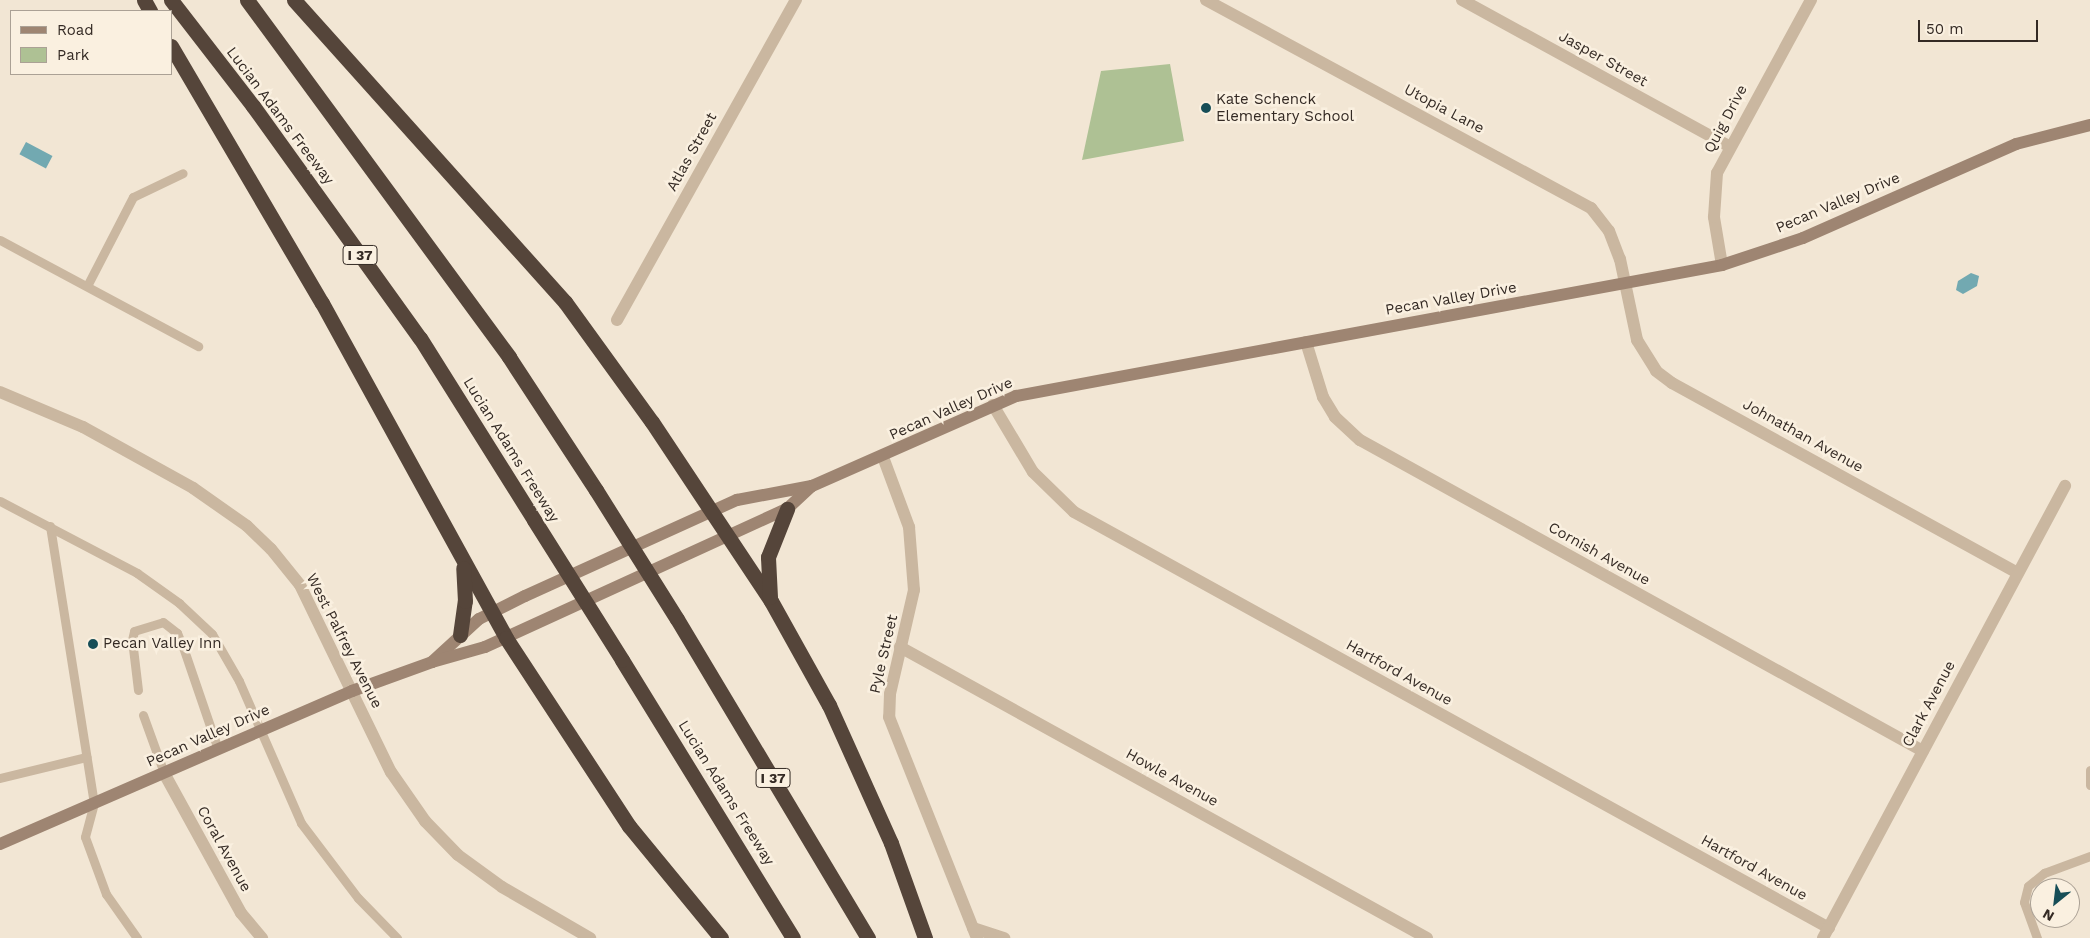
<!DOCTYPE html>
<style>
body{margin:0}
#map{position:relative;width:2090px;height:938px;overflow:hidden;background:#f2e6d4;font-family:"Work Sans",sans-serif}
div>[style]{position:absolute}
.green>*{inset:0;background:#aec194}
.water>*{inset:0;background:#72a9b1;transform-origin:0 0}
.lane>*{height:9px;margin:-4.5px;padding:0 4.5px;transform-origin:4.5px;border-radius:4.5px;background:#cab7a0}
.street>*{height:12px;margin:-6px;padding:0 6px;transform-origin:6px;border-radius:6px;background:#cab7a0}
.secondary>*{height:12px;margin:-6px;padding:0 6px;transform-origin:6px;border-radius:6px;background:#9e8572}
.highway>*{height:15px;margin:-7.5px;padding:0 7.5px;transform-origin:7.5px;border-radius:7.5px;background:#55453a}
.highway-bridge>*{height:15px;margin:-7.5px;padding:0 7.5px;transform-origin:7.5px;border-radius:7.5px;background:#55453a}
.dots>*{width:14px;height:14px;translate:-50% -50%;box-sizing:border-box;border:2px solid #faf0e0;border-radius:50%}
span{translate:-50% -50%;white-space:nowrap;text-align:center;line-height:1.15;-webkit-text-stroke:5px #faf0e0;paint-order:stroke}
.shield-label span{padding:1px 4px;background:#faf0e0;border:1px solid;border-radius:4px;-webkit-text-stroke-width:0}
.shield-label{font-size:14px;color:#342a24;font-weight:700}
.street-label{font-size:15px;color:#342a24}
.poi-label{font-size:15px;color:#342a24}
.left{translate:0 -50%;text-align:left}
.legend{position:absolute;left:10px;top:10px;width:162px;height:65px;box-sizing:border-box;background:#faf0e0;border:1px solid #aba195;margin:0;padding:6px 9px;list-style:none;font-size:15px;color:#342a24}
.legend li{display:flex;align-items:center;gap:10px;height:25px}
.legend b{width:25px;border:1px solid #aba195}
.north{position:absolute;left:2030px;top:878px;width:50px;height:50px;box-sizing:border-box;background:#faf0e0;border:1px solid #aba195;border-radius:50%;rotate:209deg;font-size:14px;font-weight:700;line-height:20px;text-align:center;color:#342a24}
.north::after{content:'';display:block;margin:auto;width:18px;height:22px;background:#174e57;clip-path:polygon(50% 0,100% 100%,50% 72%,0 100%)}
.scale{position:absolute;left:1918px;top:20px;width:120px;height:22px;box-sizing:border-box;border:2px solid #342a24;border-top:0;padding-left:6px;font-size:15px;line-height:18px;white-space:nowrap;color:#342a24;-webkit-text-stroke:4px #faf0e0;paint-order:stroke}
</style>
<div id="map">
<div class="green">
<div style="clip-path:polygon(1170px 64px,1184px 141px,1082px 160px,1101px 71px)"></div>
</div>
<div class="water">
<div style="left:26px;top:142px;width:30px;height:14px;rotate:28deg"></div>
<div style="clip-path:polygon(1971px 273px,1979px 276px,1977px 286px,1963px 294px,1956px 290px,1958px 281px)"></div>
</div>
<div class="lane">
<div style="left:0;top:240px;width:225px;rotate:28.2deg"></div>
<div style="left:87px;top:286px;width:100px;rotate:-62.7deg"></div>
<div style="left:133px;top:197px;width:55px;rotate:-25.6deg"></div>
<div style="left:0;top:501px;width:155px;rotate:27.7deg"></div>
<div style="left:137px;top:573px;width:52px;rotate:35.5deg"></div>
<div style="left:179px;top:603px;width:45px;rotate:43.2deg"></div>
<div style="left:212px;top:634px;width:54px;rotate:60.1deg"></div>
<div style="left:239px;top:681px;width:155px;rotate:66.4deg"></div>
<div style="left:301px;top:823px;width:94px;rotate:52.8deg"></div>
<div style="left:358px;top:898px;width:56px;rotate:45.7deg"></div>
<div style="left:50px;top:526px;width:280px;rotate:81deg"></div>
<div style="left:94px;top:803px;width:35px;rotate:105deg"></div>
<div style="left:85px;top:837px;width:61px;rotate:69.8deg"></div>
<div style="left:106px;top:894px;width:54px;rotate:54.8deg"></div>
<div style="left:138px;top:690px;width:50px;rotate:-96.8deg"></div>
<div style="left:132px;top:640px;width:9px;rotate:-77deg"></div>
<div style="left:134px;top:631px;width:30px;rotate:-17deg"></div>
<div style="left:163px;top:622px;width:18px;rotate:38deg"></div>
<div style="left:177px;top:633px;width:15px;rotate:67deg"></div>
<div style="left:183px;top:647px;width:108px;rotate:71.1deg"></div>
<div style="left:143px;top:715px;width:62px;rotate:70.1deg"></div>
<div style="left:2090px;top:770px;width:15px;rotate:90deg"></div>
<div style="left:0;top:778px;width:89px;rotate:-13.7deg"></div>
<div style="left:2037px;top:938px;width:38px;rotate:-110deg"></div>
<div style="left:2024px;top:902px;width:16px;rotate:-76deg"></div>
<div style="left:2028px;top:886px;width:21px;rotate:-39deg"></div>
<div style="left:2044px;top:873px;width:49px;rotate:-20.3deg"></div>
</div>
<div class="street">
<div style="left:1206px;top:0;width:438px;rotate:28.4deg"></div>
<div style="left:1591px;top:208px;width:29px;rotate:52deg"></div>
<div style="left:1609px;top:231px;width:30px;rotate:69deg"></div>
<div style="left:1620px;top:259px;width:83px;rotate:78.1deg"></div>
<div style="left:1637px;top:340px;width:36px;rotate:58deg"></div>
<div style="left:1656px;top:371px;width:20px;rotate:37deg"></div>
<div style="left:1672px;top:383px;width:394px;rotate:28.8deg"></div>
<div style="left:1462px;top:0;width:304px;rotate:28.7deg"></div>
<div style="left:1722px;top:265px;width:49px;rotate:-99.5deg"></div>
<div style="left:1714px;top:217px;width:44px;rotate:-86.1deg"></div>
<div style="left:1717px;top:173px;width:197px;rotate:-61.5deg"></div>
<div style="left:617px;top:320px;width:367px;rotate:-60.8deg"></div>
<div style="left:1306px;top:342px;width:58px;rotate:72.8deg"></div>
<div style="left:1323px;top:397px;width:23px;rotate:59deg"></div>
<div style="left:1335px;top:417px;width:34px;rotate:43deg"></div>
<div style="left:1360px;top:440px;width:643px;rotate:28.92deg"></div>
<div style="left:0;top:392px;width:90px;rotate:22.9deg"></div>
<div style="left:83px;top:427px;width:126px;rotate:29deg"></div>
<div style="left:193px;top:488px;width:66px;rotate:35.1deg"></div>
<div style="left:247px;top:526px;width:33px;rotate:44deg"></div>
<div style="left:271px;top:549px;width:46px;rotate:51.1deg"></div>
<div style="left:300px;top:585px;width:208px;rotate:64.1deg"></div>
<div style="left:391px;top:772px;width:60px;rotate:55.2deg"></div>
<div style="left:425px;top:821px;width:47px;rotate:45.9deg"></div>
<div style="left:458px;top:855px;width:54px;rotate:36deg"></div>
<div style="left:502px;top:887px;width:102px;rotate:30.1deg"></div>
<div style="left:993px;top:405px;width:78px;rotate:59.2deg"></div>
<div style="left:1033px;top:472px;width:57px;rotate:44.3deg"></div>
<div style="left:1074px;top:512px;width:862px;rotate:28.85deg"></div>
<div style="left:883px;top:457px;width:75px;rotate:69.6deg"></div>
<div style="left:909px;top:527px;width:63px;rotate:85.5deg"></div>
<div style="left:914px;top:590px;width:107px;rotate:103deg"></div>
<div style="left:890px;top:694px;width:23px;rotate:92deg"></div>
<div style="left:889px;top:717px;width:238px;rotate:68.3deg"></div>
<div style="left:900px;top:647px;width:602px;rotate:28.91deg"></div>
<div style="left:164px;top:773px;width:160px;rotate:61.2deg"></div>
<div style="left:241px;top:913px;width:33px;rotate:50deg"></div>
<div style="left:973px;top:928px;width:33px;rotate:18deg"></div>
<div style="left:1823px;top:938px;width:513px;rotate:-61.84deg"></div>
</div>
<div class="secondary">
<div style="left:432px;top:662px;width:64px;rotate:-42.5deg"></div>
<div style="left:479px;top:619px;width:51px;rotate:-26.6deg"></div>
<div style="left:525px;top:596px;width:233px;rotate:-24.4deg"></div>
<div style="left:737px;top:500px;width:76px;rotate:-10.6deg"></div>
<div style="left:812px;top:486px;width:223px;rotate:-23.8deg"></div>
<div style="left:1016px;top:396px;width:718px;rotate:-10.51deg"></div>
<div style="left:1722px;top:265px;width:85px;rotate:-18.4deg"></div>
<div style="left:1803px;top:238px;width:233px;rotate:-23.8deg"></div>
<div style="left:2016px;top:144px;width:76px;rotate:-14.4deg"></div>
<div style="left:0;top:844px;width:384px;rotate:-23.5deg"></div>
<div style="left:352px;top:691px;width:85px;rotate:-19.9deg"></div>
<div style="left:432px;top:662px;width:55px;rotate:-15.8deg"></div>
<div style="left:485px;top:647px;width:332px;rotate:-24.6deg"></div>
<div style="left:787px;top:509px;width:34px;rotate:-43deg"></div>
</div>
<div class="highway">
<div style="left:144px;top:0;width:13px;rotate:61deg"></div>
<div style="left:171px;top:0;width:134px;rotate:52.3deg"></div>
<div style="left:253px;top:106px;width:286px;rotate:54.3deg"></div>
<div style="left:420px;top:338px;width:215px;rotate:57.9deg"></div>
<div style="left:247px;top:0;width:443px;rotate:53.7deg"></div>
<div style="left:509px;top:357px;width:159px;rotate:56.8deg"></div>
<div style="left:294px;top:0;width:406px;rotate:48.1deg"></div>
<div style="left:565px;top:302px;width:148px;rotate:54.1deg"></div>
<div style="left:652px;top:422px;width:215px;rotate:56.4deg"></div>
<div style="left:771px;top:601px;width:119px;rotate:60.9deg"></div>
<div style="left:829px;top:705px;width:151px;rotate:65.8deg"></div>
<div style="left:891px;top:843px;width:101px;rotate:70.3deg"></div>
<div style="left:171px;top:46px;width:298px;rotate:59.6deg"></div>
<div style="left:322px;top:303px;width:382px;rotate:61.2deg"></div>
<div style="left:506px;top:638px;width:225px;rotate:56.8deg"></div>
<div style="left:629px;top:826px;width:145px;rotate:50.6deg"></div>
<div style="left:770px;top:597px;width:40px;rotate:-92.9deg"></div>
<div style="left:768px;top:557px;width:52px;rotate:-68.4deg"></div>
<div style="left:677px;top:619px;width:372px;rotate:59.1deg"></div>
<div style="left:460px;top:635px;width:34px;rotate:-82deg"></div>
<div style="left:465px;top:601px;width:33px;rotate:-93deg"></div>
<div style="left:622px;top:660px;width:326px;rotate:58.4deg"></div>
</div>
<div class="highway-bridge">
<div style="left:596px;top:490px;width:152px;rotate:57.9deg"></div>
<div style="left:534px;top:520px;width:165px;rotate:57.8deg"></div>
</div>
<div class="dots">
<div style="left:1206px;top:108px;background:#174e57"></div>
<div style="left:93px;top:644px;background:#174e57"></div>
</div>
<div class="shield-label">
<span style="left:360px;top:255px">I 37</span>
<span style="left:773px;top:778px">I 37</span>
</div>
<div class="street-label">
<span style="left:1603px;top:59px;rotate:29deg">Jasper Street</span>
<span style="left:1444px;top:109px;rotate:28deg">Utopia Lane</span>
<span style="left:280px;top:116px;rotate:53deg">Lucian Adams Freeway</span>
<span style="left:1726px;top:119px;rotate:-62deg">Quig Drive</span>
<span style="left:692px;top:152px;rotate:-61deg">Atlas Street</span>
<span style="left:1838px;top:203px;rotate:-23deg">Pecan Valley Drive</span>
<span style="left:1451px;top:299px;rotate:-10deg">Pecan Valley Drive</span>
<span style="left:951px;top:409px;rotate:-24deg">Pecan Valley Drive</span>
<span style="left:1803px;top:436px;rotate:29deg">Johnathan Avenue</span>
<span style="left:511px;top:450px;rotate:58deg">Lucian Adams Freeway</span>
<span style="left:1599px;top:554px;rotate:29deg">Cornish Avenue</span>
<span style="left:344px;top:641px;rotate:63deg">West Palfrey Avenue</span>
<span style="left:884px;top:654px;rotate:-77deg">Pyle Street</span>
<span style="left:1399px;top:673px;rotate:29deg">Hartford Avenue</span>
<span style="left:1929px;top:704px;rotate:-62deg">Clark Avenue</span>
<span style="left:208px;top:736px;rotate:-24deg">Pecan Valley Drive</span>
<span style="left:1172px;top:778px;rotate:29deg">Howle Avenue</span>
<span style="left:726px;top:793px;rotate:58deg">Lucian Adams Freeway</span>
<span style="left:224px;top:849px;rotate:61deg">Coral Avenue</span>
<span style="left:1754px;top:868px;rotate:29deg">Hartford Avenue</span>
</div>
<div class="poi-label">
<span class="left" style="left:1216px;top:108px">Kate Schenck<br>Elementary School</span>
<span class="left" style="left:103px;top:644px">Pecan Valley Inn</span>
</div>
<ul class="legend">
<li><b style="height:6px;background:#9e8572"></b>Road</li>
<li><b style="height:14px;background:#aec194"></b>Park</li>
</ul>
<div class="north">N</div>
<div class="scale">50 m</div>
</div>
